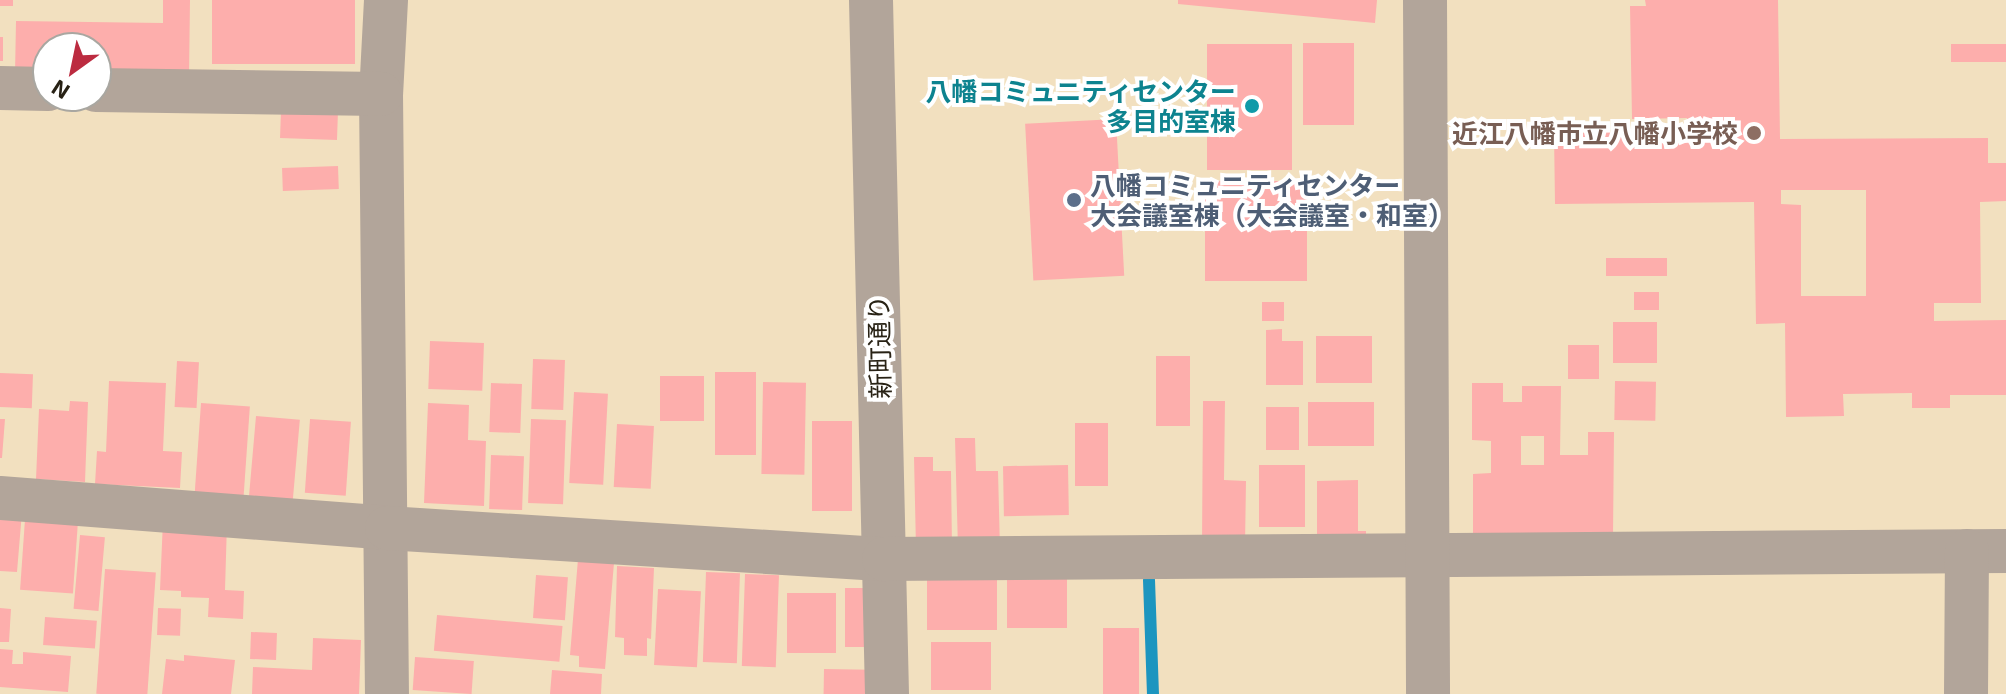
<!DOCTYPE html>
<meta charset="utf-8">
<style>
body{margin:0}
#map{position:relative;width:2006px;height:694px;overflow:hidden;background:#f2e0bf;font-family:"Exo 2","Noto Sans JP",sans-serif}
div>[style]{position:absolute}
.stream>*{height:12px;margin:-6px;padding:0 6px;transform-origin:6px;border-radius:6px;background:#1c95bf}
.building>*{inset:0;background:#fdaeac;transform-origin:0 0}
.minor>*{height:44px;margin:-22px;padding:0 22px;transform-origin:22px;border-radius:22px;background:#b2a59a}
.tertiary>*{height:44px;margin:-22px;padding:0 22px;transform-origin:22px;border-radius:22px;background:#b2a59a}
.dots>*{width:22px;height:22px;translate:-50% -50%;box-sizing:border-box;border:4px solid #fff;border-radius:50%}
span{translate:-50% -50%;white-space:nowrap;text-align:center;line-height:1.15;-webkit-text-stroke:8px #fff;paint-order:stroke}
.culture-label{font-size:26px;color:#0d838f;font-weight:700}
.right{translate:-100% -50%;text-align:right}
.education-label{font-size:26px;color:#785e54;font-weight:700}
.service-label{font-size:26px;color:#4e5e75;font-weight:700}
.left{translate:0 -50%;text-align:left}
.street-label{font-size:26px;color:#282215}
.north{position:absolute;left:32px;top:32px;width:80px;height:80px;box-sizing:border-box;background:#fff;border:2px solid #a9a7a1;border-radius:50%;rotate:213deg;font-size:22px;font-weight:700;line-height:32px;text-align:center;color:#282215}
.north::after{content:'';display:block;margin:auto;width:28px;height:36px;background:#bc2b40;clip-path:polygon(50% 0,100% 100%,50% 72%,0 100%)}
</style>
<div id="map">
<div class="stream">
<div style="left:1149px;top:580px;width:114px;rotate:88deg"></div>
</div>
<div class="building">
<div style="left:0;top:0;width:13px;height:6px"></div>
<div style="clip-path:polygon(163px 0,190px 0,189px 78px,96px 76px,96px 48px,48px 48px,48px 75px,15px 74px,16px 21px,163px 23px)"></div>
<div style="left:212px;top:0;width:143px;height:64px"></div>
<div style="clip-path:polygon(1178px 0,1377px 0,1375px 23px,1178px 4px)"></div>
<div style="clip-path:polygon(evenodd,1645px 0,1778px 0,1780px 139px,1988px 138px,1988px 163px,2006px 163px,2006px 201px,1980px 202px,1981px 303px,1934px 303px,1934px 321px,2006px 320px,2006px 395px,1950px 395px,1950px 408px,1912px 408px,1912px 393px,1843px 394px,1844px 416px,1786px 417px,1785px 323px,1756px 324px,1754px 202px,1555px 204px,1554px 133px,1687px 131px,1687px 118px,1632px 119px,1630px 6px,1646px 6px,1645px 0,1781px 190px,1866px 190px,1866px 296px,1801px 296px,1801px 205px,1781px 204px,1781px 190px)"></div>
<div style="left:0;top:37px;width:3px;height:24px"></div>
<div style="left:1303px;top:43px;width:51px;height:82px"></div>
<div style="left:1207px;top:44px;width:85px;height:126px"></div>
<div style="left:1951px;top:44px;width:55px;height:18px"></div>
<div style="left:281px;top:110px;width:57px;height:28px;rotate:2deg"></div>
<div style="left:1116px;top:119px;width:157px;height:91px;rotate:87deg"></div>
<div style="left:338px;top:166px;width:23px;height:56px;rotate:88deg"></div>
<div style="left:1205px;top:181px;width:102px;height:100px"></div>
<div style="left:1606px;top:258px;width:61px;height:18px"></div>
<div style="left:1634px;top:292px;width:25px;height:18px"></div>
<div style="left:1284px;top:302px;width:19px;height:22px;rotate:90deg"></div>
<div style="left:1613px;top:322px;width:44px;height:41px"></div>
<div style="clip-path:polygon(1282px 329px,1282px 341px,1303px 341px,1303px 385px,1266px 385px,1266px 330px)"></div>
<div style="left:1372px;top:336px;width:47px;height:56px;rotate:90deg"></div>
<div style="left:430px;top:341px;width:54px;height:48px;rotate:2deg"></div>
<div style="left:1568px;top:345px;width:31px;height:34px"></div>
<div style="left:1156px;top:356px;width:34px;height:70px"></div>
<div style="left:533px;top:359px;width:32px;height:50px;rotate:2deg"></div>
<div style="left:177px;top:361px;width:22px;height:46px;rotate:3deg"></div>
<div style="left:715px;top:372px;width:41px;height:83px"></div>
<div style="left:0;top:373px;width:33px;height:34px;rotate:2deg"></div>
<div style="left:660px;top:376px;width:44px;height:45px"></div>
<div style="clip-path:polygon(109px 381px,166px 383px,163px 451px,182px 452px,180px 488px,95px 484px,97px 451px,106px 452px)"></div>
<div style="left:1615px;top:381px;width:41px;height:39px;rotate:1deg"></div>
<div style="left:763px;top:382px;width:43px;height:92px;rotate:1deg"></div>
<div style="left:491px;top:383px;width:31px;height:49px;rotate:2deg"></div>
<div style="clip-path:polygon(evenodd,1472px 383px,1503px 383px,1503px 402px,1522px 402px,1522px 386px,1561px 386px,1560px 455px,1588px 455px,1588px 432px,1614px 432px,1613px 536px,1473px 535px,1473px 474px,1491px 473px,1491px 441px,1472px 440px,1472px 383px,1521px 436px,1544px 436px,1544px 465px,1521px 465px,1521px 436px)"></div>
<div style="left:574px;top:392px;width:34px;height:91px;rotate:3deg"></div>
<div style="clip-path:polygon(70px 401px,88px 402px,85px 482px,36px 479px,39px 409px,69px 411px)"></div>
<div style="clip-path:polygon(1203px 401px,1225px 401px,1224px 480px,1246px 481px,1245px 545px,1202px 544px)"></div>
<div style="left:1374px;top:402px;width:44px;height:66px;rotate:90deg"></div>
<div style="left:201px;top:403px;width:49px;height:92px;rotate:4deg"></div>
<div style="clip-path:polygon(428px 403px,469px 405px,468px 440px,486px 441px,484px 506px,424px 503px)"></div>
<div style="left:1266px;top:407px;width:33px;height:43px"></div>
<div style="left:256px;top:416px;width:44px;height:81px;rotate:5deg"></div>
<div style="clip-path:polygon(0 419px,5px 419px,2px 458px,0 458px)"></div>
<div style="left:310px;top:419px;width:41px;height:74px;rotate:4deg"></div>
<div style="left:531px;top:419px;width:35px;height:84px;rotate:2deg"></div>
<div style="left:812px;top:421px;width:40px;height:90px"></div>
<div style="left:1075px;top:423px;width:33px;height:63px"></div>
<div style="left:617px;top:424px;width:37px;height:63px;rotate:3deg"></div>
<div style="clip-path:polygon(955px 438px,975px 438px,976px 471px,998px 471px,1000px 549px,958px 549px)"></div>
<div style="left:491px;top:455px;width:33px;height:54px;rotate:2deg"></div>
<div style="clip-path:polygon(914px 457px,933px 457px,933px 471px,951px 471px,952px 548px,916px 548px)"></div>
<div style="left:1068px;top:465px;width:50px;height:65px;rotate:89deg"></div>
<div style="left:1259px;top:465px;width:46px;height:62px"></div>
<div style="clip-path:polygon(1358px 480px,1358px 531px,1366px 531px,1366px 541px,1317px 540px,1317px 481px)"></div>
<div style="left:26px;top:505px;width:53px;height:85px;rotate:4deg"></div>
<div style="clip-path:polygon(0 510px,22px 512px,17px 572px,0 571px)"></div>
<div style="clip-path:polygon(163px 520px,227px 523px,225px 590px,244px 591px,243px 619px,208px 617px,209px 598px,181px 597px,181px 591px,160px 590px)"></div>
<div style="left:80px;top:535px;width:25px;height:74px;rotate:5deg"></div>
<div style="clip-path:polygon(578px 559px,614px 563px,605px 669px,579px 667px,579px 656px,570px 655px)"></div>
<div style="clip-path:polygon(617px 566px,654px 568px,651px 639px,647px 638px,647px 656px,624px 655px,624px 638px,615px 637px)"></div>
<div style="left:105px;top:569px;width:51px;height:125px;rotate:4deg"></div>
<div style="left:706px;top:572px;width:34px;height:90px;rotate:2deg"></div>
<div style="left:745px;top:574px;width:34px;height:92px;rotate:2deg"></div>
<div style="left:536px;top:575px;width:32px;height:43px;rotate:4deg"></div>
<div style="left:1007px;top:576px;width:60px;height:52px"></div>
<div style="left:927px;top:577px;width:70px;height:53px"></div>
<div style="left:845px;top:588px;width:45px;height:59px"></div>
<div style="left:658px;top:589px;width:43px;height:76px;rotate:3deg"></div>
<div style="left:787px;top:593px;width:49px;height:60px"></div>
<div style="clip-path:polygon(0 608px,11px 609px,9px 642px,0 642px)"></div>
<div style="left:158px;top:608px;width:23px;height:27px;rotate:2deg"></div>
<div style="left:437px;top:615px;width:126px;height:36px;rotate:5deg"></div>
<div style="left:45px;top:617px;width:52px;height:28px;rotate:4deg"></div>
<div style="left:1103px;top:628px;width:36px;height:66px"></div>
<div style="left:251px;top:632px;width:26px;height:27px;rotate:2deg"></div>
<div style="clip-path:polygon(313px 638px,361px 640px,359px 694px,252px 694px,253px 667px,312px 670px)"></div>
<div style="left:991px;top:642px;width:48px;height:60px;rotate:90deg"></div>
<div style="clip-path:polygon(0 649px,13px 650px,12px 664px,23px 664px,23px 652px,71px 656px,68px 692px,0 687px)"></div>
<div style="clip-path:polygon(184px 655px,235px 660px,231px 694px,162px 694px,166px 659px,184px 661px)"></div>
<div style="left:415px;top:657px;width:59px;height:33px;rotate:4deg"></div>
<div style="left:824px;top:669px;width:47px;height:25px;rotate:1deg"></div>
<div style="clip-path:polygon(552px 670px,602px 674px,601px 694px,550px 694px)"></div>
</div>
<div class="minor">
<div style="left:386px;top:0;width:94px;rotate:93deg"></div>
<div style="left:381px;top:94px;width:600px;rotate:89.43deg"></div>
<div style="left:871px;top:0;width:694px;rotate:88.68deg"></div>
<div style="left:0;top:88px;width:48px;rotate:1.2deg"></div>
<div style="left:96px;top:90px;width:285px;rotate:0.8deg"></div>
<div style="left:0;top:498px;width:388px;rotate:4.4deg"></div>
<div style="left:387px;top:528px;width:498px;rotate:3.6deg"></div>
<div style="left:884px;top:559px;width:1122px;rotate:-0.41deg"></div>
<div style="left:1966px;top:694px;width:143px;rotate:-89.6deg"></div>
</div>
<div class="tertiary">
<div style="left:1425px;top:0;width:694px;rotate:89.75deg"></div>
</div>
<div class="dots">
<div style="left:1252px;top:106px;background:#0f9aa8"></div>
<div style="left:1754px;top:133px;background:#8d6e63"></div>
<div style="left:1074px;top:200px;background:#5c6f8a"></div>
</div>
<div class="culture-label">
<span class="right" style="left:1236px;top:106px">八幡コミュニティセンター<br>多目的室棟</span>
</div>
<div class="education-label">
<span class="right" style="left:1738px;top:133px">近江八幡市立八幡小学校</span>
</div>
<div class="service-label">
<span class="left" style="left:1090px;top:200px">八幡コミュニティセンター<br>大会議室棟（大会議室・和室）</span>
</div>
<div class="street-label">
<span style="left:879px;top:347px;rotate:-91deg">新町通り</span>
</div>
<div class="north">N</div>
</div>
